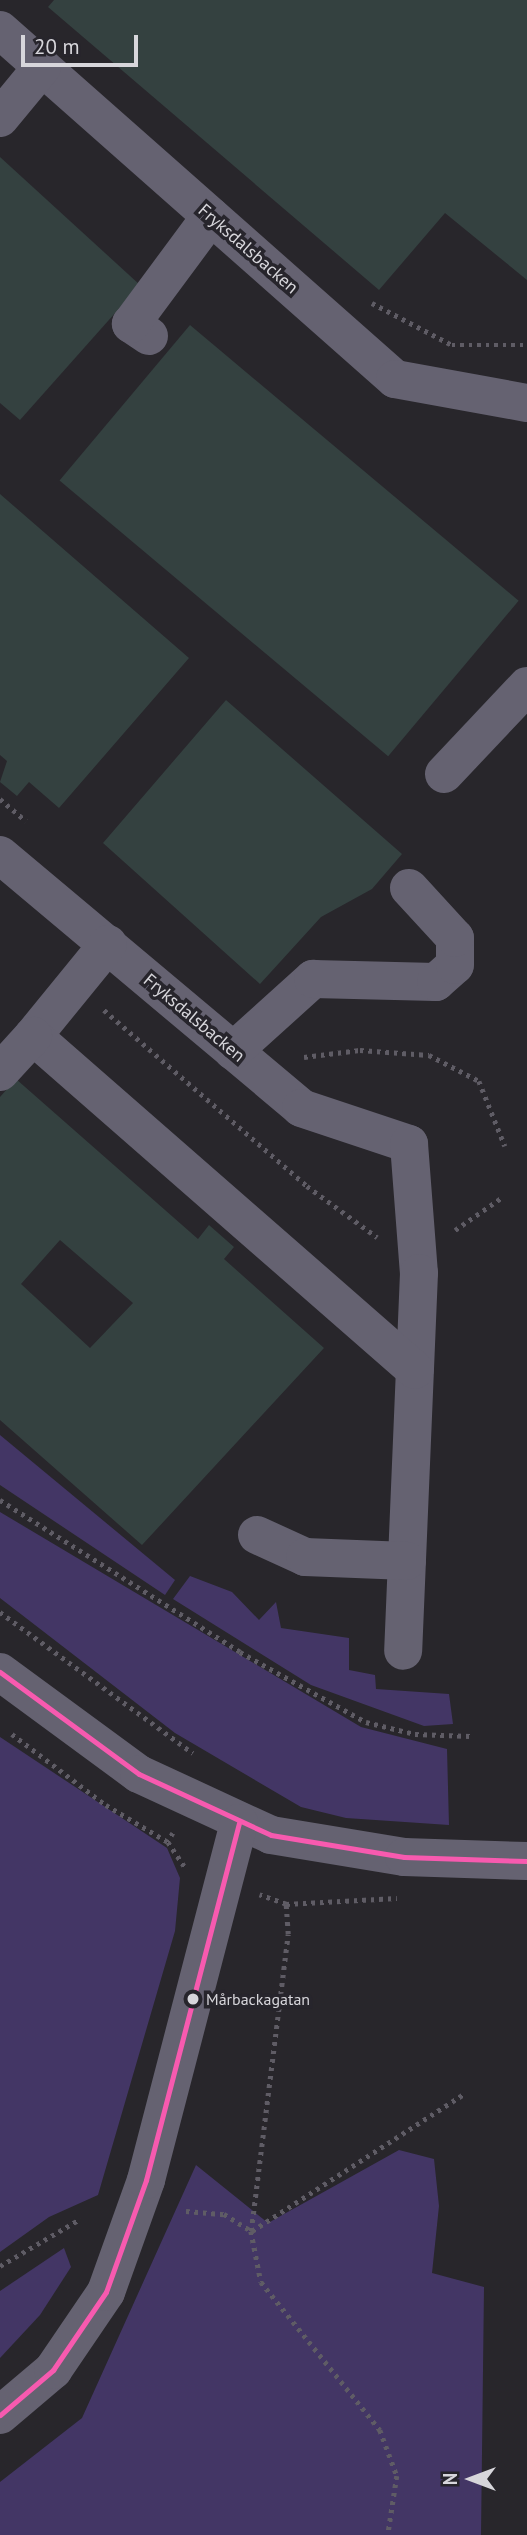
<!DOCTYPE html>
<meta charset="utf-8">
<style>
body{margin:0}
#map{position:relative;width:527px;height:2535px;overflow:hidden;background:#28262b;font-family:"PT Sans",sans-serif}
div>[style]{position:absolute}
.green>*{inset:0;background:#433665}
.building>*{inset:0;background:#344140;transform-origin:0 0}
.path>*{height:4.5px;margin-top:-2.25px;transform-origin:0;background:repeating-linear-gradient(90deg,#5f5c65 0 3.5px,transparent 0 8.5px)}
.minor>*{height:38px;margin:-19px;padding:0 19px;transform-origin:19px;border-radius:19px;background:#656271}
.bus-1>*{height:5px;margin:-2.5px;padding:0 2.5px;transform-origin:2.5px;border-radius:2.5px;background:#f75aaf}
.dots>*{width:19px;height:19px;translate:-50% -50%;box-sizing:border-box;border:4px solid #27252c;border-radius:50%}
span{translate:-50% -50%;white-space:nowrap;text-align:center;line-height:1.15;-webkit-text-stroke:7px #27252c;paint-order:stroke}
.bus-label{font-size:16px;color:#d7d6db}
.left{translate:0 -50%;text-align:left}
.street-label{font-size:18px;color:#d7d6db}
.north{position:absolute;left:436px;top:2444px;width:70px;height:70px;-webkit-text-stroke:5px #27252c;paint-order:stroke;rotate:270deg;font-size:19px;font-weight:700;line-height:28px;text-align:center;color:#d7d6db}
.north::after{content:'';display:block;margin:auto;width:24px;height:32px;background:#d7d6db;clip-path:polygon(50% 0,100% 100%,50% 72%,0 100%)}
.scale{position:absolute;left:21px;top:35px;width:117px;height:32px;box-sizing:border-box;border:4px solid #d7d6db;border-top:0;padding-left:9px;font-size:21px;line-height:24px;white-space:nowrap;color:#d7d6db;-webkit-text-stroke:5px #27252c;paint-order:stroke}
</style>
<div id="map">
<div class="green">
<div style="clip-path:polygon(0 1435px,175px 1580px,165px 1595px,0 1485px)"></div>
<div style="clip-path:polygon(0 1512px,361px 1727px,447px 1749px,449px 1825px,346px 1818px,301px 1807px,175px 1733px,0 1598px)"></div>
<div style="clip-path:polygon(190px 1576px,232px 1592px,259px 1620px,276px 1602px,281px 1628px,349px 1638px,349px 1670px,375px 1675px,376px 1689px,449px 1694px,453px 1724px,424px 1726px,311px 1685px,173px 1599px)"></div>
<div style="clip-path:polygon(0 1737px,167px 1848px,180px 1878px,175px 1931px,98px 2195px,49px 2217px,0 2252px)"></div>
<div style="clip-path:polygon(399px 2150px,434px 2159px,439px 2206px,432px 2273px,484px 2287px,481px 2535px,0 2535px,0 2482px,82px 2418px,196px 2165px,268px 2223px)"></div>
<div style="clip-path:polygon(64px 2248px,71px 2267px,40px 2315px,0 2358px,0 2291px)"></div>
</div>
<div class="building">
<div style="clip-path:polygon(54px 0,527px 0,527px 280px,445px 213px,379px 290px,48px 7px)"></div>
<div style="clip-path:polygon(0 157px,140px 285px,20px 420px,0 403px)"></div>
<div style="left:190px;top:325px;width:429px;height:203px;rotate:40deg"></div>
<div style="clip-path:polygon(0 494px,189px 658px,59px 808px,29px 782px,17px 796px,0 782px,7px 761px,0 755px)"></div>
<div style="clip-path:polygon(226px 700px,402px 854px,372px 889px,321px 917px,260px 984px,103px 843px)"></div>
<div style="clip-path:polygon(evenodd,16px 1079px,198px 1239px,209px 1225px,234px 1247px,224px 1259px,324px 1348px,142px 1545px,0 1420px,0 1097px,16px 1079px,60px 1240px,133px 1303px,90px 1348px,21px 1284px,60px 1240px)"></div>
</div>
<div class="path">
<div style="left:372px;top:303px;width:90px;rotate:27.7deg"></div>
<div style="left:452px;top:345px;width:75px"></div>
<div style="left:0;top:799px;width:34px;rotate:40deg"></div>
<div style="left:104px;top:1010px;width:269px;rotate:40.9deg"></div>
<div style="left:307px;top:1186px;width:87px;rotate:36.1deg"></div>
<div style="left:304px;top:1057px;width:56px;rotate:-7.1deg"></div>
<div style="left:360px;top:1050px;width:69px;rotate:4.1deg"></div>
<div style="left:429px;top:1055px;width:56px;rotate:27.5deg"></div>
<div style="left:479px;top:1081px;width:70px;rotate:68.2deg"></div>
<div style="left:455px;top:1230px;width:56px;rotate:-34.8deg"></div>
<div style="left:0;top:1500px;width:284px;rotate:32.3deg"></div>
<div style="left:240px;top:1652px;width:144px;rotate:29.1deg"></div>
<div style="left:366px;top:1722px;width:50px;rotate:13.8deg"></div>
<div style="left:415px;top:1734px;width:55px;rotate:2.1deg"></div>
<div style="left:0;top:1612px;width:239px;rotate:36.2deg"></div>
<div style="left:12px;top:1734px;width:118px;rotate:37.1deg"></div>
<div style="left:106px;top:1805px;width:72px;rotate:30.8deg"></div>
<div style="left:173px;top:1833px;width:10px;rotate:119deg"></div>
<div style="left:168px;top:1842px;width:32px;rotate:56deg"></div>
<div style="left:286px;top:1904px;width:111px;rotate:-3.1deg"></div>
<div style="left:186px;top:2211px;width:38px;rotate:5deg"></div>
<div style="left:224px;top:2214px;width:32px;rotate:32deg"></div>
<div style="left:251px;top:2231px;width:52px;rotate:78.9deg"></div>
<div style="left:261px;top:2282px;width:190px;rotate:51.2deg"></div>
<div style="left:380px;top:2430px;width:49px;rotate:69.7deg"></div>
<div style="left:397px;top:2476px;width:60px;rotate:98.7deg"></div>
<div style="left:251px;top:2231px;width:299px;rotate:-82.9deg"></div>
<div style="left:288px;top:1934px;width:30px;rotate:-94deg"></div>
<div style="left:286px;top:1904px;width:28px;rotate:-161deg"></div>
<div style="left:252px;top:2231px;width:252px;rotate:-32.9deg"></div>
<div style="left:0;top:2266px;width:93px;rotate:-30.4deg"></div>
</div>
<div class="minor">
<div style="left:0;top:30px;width:527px;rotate:41.46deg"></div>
<div style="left:395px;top:379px;width:134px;rotate:10.3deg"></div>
<div style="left:0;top:118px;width:66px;rotate:-50.5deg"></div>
<div style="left:149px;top:336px;width:22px;rotate:-146deg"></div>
<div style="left:131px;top:324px;width:134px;rotate:-53.5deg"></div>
<div style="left:444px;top:774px;width:121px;rotate:-46.7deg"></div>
<div style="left:0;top:855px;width:393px;rotate:40deg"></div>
<div style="left:301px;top:1108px;width:114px;rotate:18.4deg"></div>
<div style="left:409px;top:1144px;width:129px;rotate:85.6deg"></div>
<div style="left:419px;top:1273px;width:378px;rotate:92.4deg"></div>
<div style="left:108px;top:944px;width:119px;rotate:129.2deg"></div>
<div style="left:33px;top:1036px;width:507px;rotate:41.16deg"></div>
<div style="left:233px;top:1051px;width:108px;rotate:-42deg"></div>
<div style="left:313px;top:979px;width:123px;rotate:1.4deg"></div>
<div style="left:436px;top:982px;width:25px;rotate:-42deg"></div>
<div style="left:455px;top:965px;width:27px;rotate:-90deg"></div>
<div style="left:455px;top:938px;width:68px;rotate:-132.6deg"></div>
<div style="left:0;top:1072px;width:49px;rotate:-47.5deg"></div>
<div style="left:257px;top:1535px;width:53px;rotate:24.6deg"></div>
<div style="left:305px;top:1557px;width:102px;rotate:2.2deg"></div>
<div style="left:0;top:1672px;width:172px;rotate:36.3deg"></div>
<div style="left:139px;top:1774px;width:145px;rotate:24.8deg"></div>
<div style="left:271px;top:1835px;width:135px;rotate:9.4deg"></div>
<div style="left:404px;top:1857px;width:123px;rotate:1.9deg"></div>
<div style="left:0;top:2415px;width:70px;rotate:-40.3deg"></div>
<div style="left:53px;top:2370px;width:94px;rotate:-55.8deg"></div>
<div style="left:106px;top:2292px;width:119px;rotate:-70.3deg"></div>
<div style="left:146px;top:2180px;width:369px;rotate:-75.4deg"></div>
</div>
<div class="bus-1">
<div style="left:0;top:1672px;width:172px;rotate:36.3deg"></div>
<div style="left:139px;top:1774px;width:145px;rotate:24.8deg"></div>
<div style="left:271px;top:1835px;width:135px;rotate:9.4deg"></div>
<div style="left:404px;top:1857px;width:123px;rotate:1.9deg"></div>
<div style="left:0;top:2415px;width:70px;rotate:-40.3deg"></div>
<div style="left:53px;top:2370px;width:94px;rotate:-55.8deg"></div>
<div style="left:106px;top:2292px;width:119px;rotate:-70.3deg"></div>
<div style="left:146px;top:2180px;width:369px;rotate:-75.4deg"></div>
</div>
<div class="dots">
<div style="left:193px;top:1999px;background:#d7d6db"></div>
</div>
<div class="bus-label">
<span class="left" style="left:206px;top:1999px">Mårbackagatan</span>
</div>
<div class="street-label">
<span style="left:248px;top:249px;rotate:41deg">Fryksdalsbacken</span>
<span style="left:194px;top:1018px;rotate:40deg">Fryksdalsbacken</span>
</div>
<div class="north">N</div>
<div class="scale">20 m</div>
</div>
